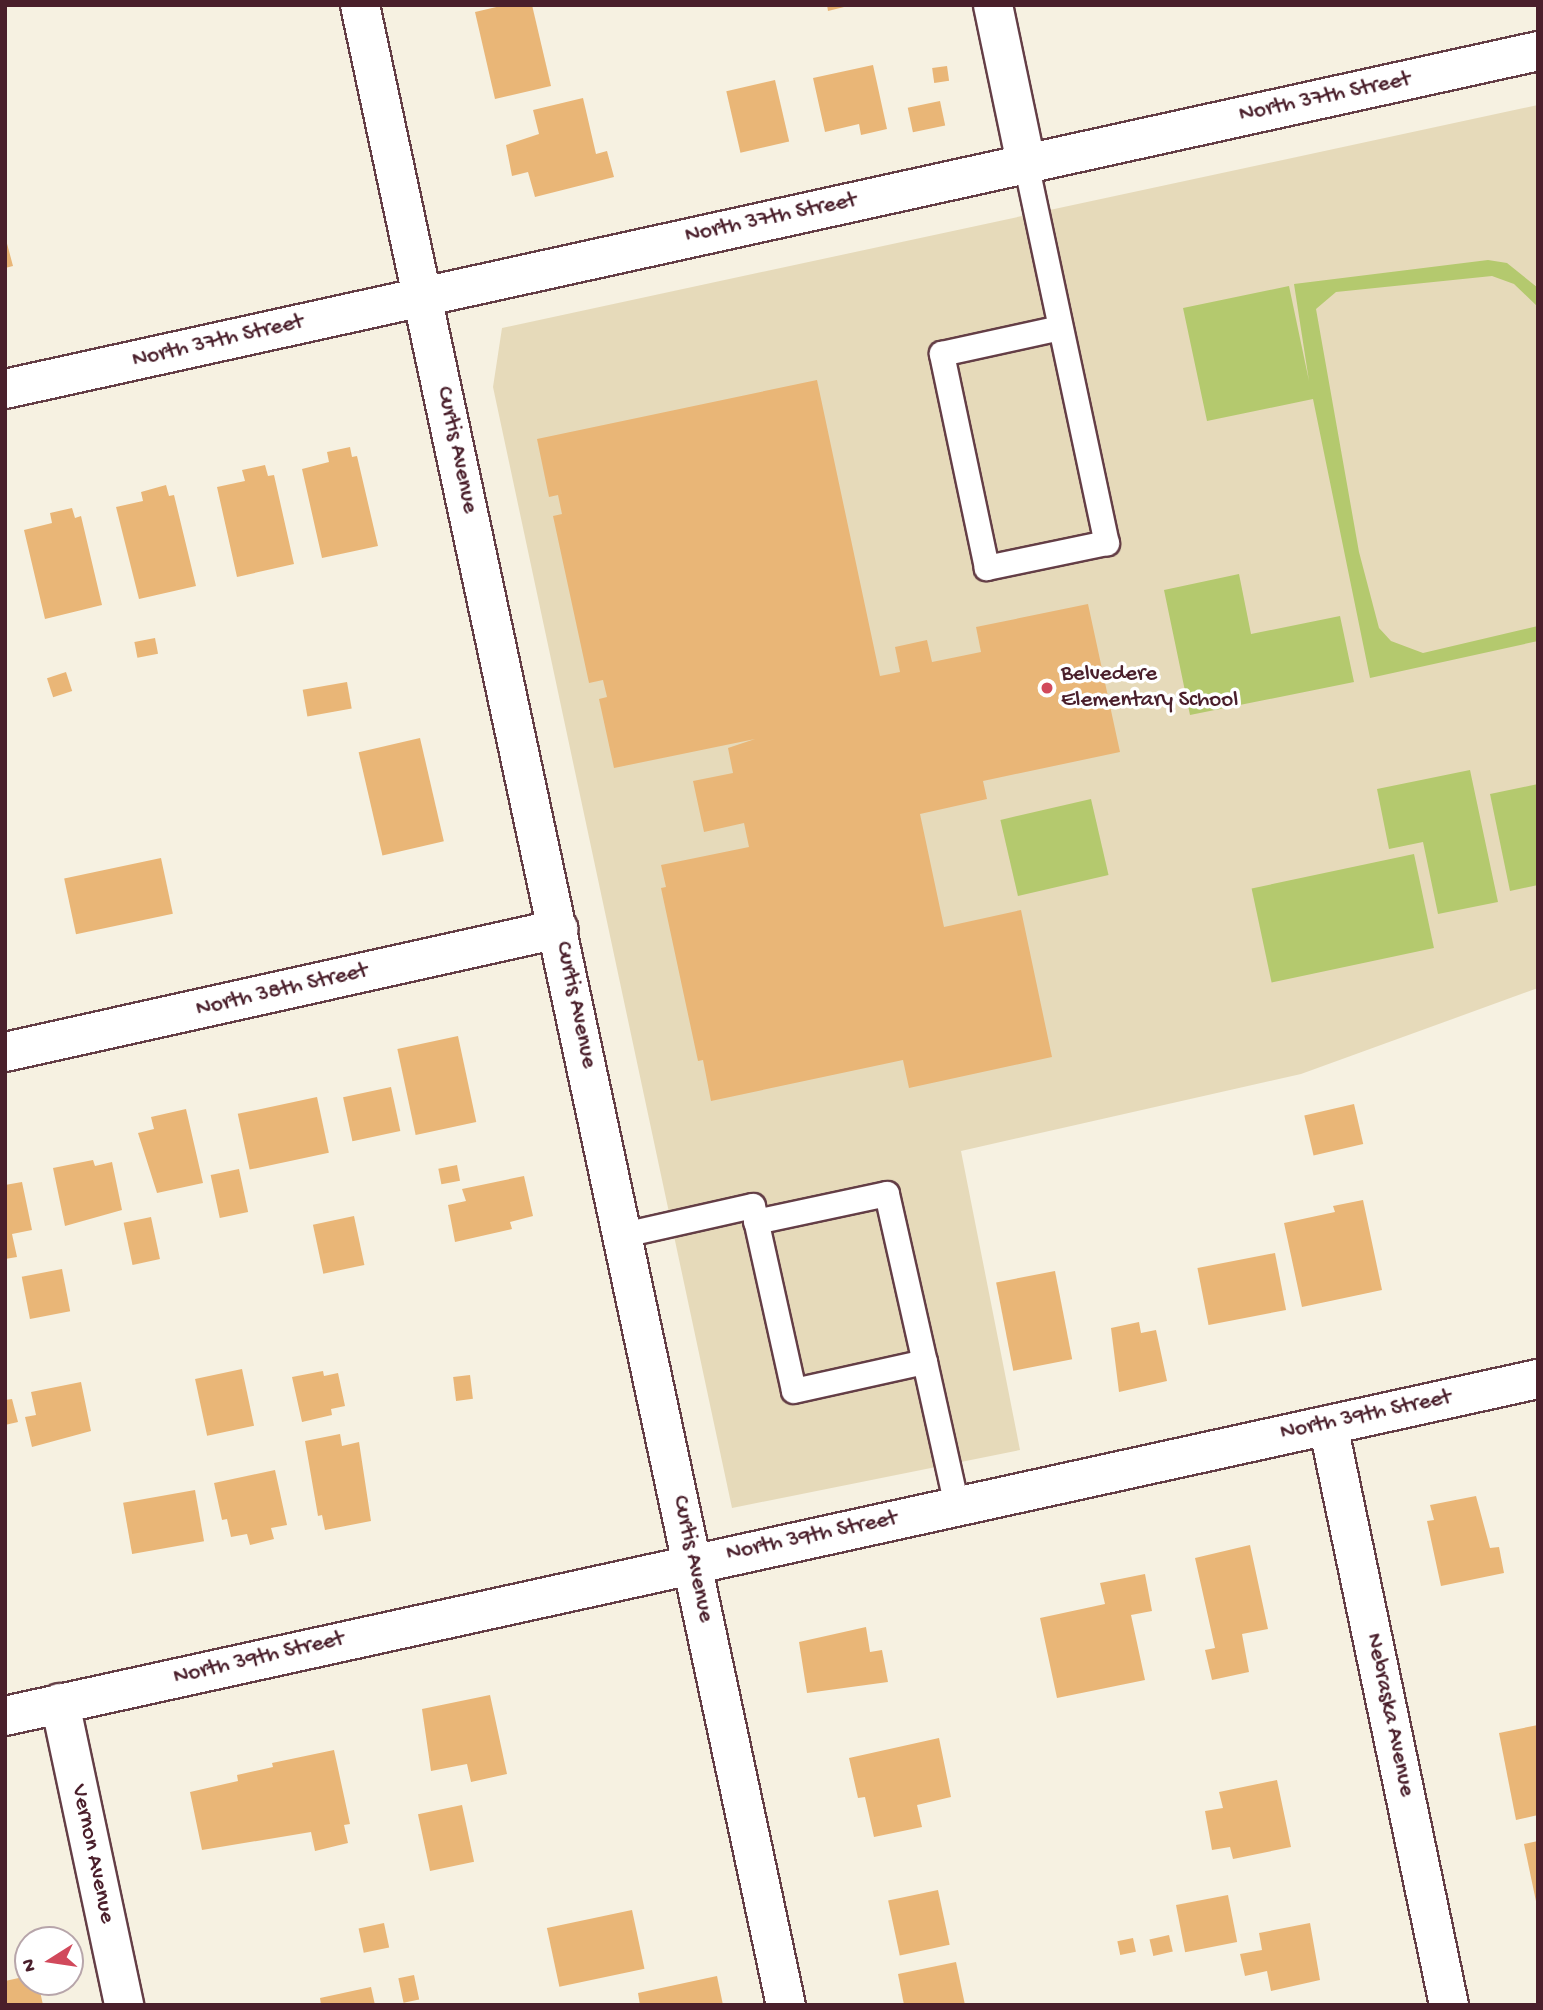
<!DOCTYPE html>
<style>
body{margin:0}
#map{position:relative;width:1543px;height:2010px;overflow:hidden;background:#f6f1e1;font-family:"Gochi Hand",sans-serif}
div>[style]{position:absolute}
.built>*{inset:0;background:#e6daba}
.green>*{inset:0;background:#b4c96e;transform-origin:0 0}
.building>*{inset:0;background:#e9b677;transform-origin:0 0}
.roads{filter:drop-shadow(2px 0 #643e46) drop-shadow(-2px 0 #643e46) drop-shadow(0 2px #643e46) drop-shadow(0 -2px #643e46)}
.service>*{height:24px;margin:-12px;padding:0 12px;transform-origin:12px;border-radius:12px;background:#fff}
.minor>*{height:38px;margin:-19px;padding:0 19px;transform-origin:19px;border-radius:19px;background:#fff}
.dots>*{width:19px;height:19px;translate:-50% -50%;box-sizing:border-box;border:4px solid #fff;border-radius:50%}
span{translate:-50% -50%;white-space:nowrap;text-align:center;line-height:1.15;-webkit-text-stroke:7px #fff;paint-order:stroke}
.street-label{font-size:23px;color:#4a1f2b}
.poi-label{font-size:23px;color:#4a1f2b}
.left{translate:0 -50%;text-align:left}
.frame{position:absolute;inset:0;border:7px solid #4a1f2b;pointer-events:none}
.north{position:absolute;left:14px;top:1926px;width:70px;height:70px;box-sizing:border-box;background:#fff;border:2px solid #b7a5aa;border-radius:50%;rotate:258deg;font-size:19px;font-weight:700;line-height:28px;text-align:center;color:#4a1f2b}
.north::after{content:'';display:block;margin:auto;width:24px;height:32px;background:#d1495b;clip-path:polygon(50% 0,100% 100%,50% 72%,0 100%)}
</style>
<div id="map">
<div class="built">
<div style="clip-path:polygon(1538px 105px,1538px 988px,1301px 1074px,961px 1151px,1020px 1450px,732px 1508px,493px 387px,502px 328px)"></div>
</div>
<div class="green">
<div style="clip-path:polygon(1488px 260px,1507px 263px,1538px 288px,1538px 307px,1514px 284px,1492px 276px,1336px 292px,1316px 309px,1359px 552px,1379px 628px,1391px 641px,1423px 653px,1538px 626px,1538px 641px,1370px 678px,1313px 399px,1207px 421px,1183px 308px,1289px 286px,1309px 381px,1294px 284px)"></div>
<div style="clip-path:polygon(1239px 574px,1251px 634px,1340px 616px,1354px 682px,1190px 715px,1164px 590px)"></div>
<div style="clip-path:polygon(1470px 770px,1498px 902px,1438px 914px,1423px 842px,1389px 849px,1377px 789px)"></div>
<div style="clip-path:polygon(1538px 784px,1538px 885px,1510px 891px,1490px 794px)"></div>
<div style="left:1091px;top:799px;width:78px;height:93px;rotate:77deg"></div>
<div style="left:1414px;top:854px;width:96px;height:166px;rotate:78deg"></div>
</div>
<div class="building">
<div style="clip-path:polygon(505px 5px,532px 5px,551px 86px,495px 99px,475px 12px)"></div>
<div style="clip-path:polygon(827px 5px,847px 5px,848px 6px,828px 11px)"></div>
<div style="clip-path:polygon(873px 65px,887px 129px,861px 135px,859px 124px,825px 132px,813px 78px)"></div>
<div style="left:947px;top:66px;width:15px;height:15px;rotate:82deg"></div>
<div style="left:775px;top:80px;width:63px;height:50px;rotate:77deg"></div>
<div style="clip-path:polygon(583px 98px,596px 154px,607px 151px,614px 177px,535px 197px,528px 172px,512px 176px,506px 145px,539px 134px,533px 110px)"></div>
<div style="left:940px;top:101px;width:25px;height:33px;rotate:78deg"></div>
<div style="clip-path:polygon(5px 236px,13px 266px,5px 268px)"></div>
<div style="clip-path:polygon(817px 380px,880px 676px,900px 672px,895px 647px,927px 640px,932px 662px,981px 652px,976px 627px,1088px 604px,1120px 752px,983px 781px,987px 799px,920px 814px,944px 927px,1021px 910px,1052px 1057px,909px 1088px,903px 1060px,711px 1101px,703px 1060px,698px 1061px,661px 888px,666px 887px,661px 865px,749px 847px,744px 823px,704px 832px,693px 781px,733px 773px,728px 748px,755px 739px,614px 768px,599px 699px,607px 697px,603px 680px,589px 683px,553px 516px,562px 514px,558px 495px,549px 497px,537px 439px)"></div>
<div style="clip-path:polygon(350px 447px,352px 457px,357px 456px,378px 546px,322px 558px,302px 469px,329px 462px,327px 452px)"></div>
<div style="clip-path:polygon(265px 465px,268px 476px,274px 475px,294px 564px,237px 577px,217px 487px,245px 481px,242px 470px)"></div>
<div style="clip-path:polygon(166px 485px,169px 496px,174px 495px,196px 586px,139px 599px,116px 507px,143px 501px,141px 492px)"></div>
<div style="clip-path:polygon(72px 508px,75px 518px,81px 516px,102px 605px,45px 619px,24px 530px,52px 523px,50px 513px)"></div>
<div style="left:155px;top:638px;width:16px;height:21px;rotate:79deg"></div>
<div style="left:66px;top:672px;width:20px;height:20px;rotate:72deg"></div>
<div style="left:347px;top:682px;width:27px;height:45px;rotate:80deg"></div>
<div style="left:420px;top:738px;width:106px;height:63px;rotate:77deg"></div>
<div style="left:161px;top:858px;width:57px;height:99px;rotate:78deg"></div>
<div style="left:458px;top:1036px;width:88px;height:62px;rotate:78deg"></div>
<div style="left:391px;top:1087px;width:45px;height:49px;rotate:78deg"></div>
<div style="left:317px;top:1097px;width:57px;height:81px;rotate:78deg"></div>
<div style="left:1354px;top:1104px;width:41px;height:51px;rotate:77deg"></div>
<div style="clip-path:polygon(186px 1109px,203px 1183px,157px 1193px,138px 1133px,154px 1129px,151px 1117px)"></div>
<div style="clip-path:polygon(93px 1160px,95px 1166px,112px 1162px,122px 1210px,65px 1226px,53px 1168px)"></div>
<div style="left:457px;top:1165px;width:16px;height:19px;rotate:79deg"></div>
<div style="left:239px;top:1169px;width:44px;height:29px;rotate:78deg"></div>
<div style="clip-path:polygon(524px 1176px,533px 1216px,510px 1222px,512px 1229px,455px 1242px,448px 1205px,466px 1201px,462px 1189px)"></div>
<div style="clip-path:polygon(22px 1182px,32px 1230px,12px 1234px,17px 1257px,5px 1259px,5px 1185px)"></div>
<div style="clip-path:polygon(1363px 1200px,1382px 1290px,1302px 1307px,1284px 1223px,1335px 1212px,1333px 1206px)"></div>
<div style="left:354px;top:1216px;width:50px;height:42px;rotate:78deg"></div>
<div style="left:151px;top:1217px;width:43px;height:28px;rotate:78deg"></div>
<div style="left:1275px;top:1253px;width:58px;height:79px;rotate:79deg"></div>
<div style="left:62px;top:1269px;width:43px;height:41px;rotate:79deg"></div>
<div style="left:1055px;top:1271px;width:90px;height:60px;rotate:79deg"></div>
<div style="clip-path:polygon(1139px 1322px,1141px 1333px,1156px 1330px,1167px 1381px,1119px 1392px,1111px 1328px)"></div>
<div style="left:242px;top:1369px;width:58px;height:48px;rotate:78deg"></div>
<div style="clip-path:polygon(323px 1371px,324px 1376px,338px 1373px,345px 1406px,331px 1409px,332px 1415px,302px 1422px,292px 1377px)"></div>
<div style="left:470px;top:1375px;width:24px;height:17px;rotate:83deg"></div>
<div style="clip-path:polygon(81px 1382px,91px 1431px,32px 1447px,25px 1417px,36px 1415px,31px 1392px)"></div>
<div style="clip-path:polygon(12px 1399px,18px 1422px,5px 1425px,5px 1400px)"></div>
<div style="clip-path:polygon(340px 1434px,342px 1446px,359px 1442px,371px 1521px,325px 1530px,322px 1515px,318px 1516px,305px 1441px)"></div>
<div style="clip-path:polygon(275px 1470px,287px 1525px,271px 1528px,274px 1539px,250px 1545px,247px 1534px,231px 1537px,227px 1519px,222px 1520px,214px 1483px)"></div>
<div style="left:195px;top:1490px;width:52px;height:73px;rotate:80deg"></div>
<div style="clip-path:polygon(1476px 1496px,1490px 1548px,1499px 1547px,1504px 1573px,1441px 1586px,1427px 1521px,1434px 1520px,1430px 1505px)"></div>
<div style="clip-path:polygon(1250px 1545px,1268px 1629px,1242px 1634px,1249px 1672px,1212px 1680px,1205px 1650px,1215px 1648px,1195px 1558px)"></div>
<div style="clip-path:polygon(1145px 1574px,1152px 1611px,1131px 1615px,1145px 1680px,1057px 1698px,1040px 1618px,1105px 1604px,1100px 1583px)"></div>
<div style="clip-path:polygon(866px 1627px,870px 1652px,882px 1650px,888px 1682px,807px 1693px,799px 1642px)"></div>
<div style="clip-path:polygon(490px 1695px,507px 1774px,471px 1782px,467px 1764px,431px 1771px,422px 1709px)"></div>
<div style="clip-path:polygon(1538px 1725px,1538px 1815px,1516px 1820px,1499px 1733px)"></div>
<div style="clip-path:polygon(939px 1738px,951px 1797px,917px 1805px,922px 1827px,874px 1837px,865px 1797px,858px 1798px,849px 1758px)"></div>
<div style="clip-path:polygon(334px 1750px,350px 1824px,344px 1825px,348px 1843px,315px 1851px,311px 1832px,202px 1850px,190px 1792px,238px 1781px,237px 1775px,273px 1767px,272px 1763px)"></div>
<div style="clip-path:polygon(1277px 1780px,1291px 1847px,1233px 1859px,1230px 1847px,1212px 1850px,1205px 1811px,1223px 1808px,1219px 1792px)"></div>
<div style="left:462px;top:1805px;width:58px;height:45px;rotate:78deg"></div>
<div style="clip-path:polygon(1538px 1841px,1538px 1906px,1537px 1906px,1524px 1844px)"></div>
<div style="left:938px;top:1890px;width:56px;height:51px;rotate:78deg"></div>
<div style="left:1228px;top:1895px;width:48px;height:53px;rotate:79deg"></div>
<div style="left:632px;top:1910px;width:60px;height:87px;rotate:78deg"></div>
<div style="left:384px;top:1923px;width:25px;height:26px;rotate:78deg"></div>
<div style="clip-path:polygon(1310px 1923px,1320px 1980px,1271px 1991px,1267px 1971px,1245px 1976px,1240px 1954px,1262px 1950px,1259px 1933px)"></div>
<div style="left:1169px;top:1935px;width:17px;height:20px;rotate:77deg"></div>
<div style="left:1133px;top:1938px;width:14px;height:16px;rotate:78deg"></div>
<div style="clip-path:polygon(956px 1962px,965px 2005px,904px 2005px,898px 1974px)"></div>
<div style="left:414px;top:1975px;width:25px;height:16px;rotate:78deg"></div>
<div style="clip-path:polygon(28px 1976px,28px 1982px,38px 1982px,43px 2005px,5px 2005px,5px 1981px)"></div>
<div style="clip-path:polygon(717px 1976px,723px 2005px,640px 2005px,638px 1993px)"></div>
<div style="clip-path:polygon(371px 1987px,375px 2005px,321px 2005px,320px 1998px)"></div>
</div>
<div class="roads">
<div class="service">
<div style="left:1026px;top:163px;width:389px;rotate:78deg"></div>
<div style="left:1107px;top:543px;width:123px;rotate:168.2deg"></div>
<div style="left:987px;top:568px;width:219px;rotate:-101.9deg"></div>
<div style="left:942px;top:354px;width:121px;rotate:-12.4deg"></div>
<div style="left:756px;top:1222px;width:134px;rotate:-12.1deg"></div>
<div style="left:887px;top:1194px;width:172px;rotate:77.3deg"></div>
<div style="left:624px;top:1235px;width:132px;rotate:-12.7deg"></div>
<div style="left:753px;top:1206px;width:189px;rotate:77.5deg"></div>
<div style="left:794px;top:1391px;width:134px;rotate:-12.5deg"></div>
<div style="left:925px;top:1362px;width:148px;rotate:77.5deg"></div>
</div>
<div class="minor">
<div style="left:360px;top:5px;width:2045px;rotate:77.98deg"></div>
<div style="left:993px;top:5px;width:161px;rotate:78.2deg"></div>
<div style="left:5px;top:389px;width:1570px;rotate:-12.43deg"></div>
<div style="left:5px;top:1052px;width:567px;rotate:-12.54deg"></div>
<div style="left:1328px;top:1425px;width:592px;rotate:78.22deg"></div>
<div style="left:60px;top:1703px;width:309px;rotate:78deg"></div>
<div style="left:5px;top:1716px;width:1570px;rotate:-12.4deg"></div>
</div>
</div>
<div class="dots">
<div style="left:1047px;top:688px;background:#d1495b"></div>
</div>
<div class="street-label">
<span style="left:1325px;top:98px;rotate:-12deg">North 37th Street</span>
<span style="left:771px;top:219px;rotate:-12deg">North 37th Street</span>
<span style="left:218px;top:342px;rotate:-13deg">North 37th Street</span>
<span style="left:456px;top:450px;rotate:78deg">Curtis Avenue</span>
<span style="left:282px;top:991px;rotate:-13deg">North 38th Street</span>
<span style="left:575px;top:1005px;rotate:78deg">Curtis Avenue</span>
<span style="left:1366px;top:1416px;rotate:-12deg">North 39th Street</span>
<span style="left:812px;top:1537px;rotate:-12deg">North 39th Street</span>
<span style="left:692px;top:1559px;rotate:78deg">Curtis Avenue</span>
<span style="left:259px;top:1659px;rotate:-13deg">North 39th Street</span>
<span style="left:1389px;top:1715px;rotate:78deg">Nebraska Avenue</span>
<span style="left:92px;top:1854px;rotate:78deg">Vernon Avenue</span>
</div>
<div class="poi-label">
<span class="left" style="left:1061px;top:688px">Belvedere<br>Elementary School</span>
</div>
<div class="frame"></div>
<div class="north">N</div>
</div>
